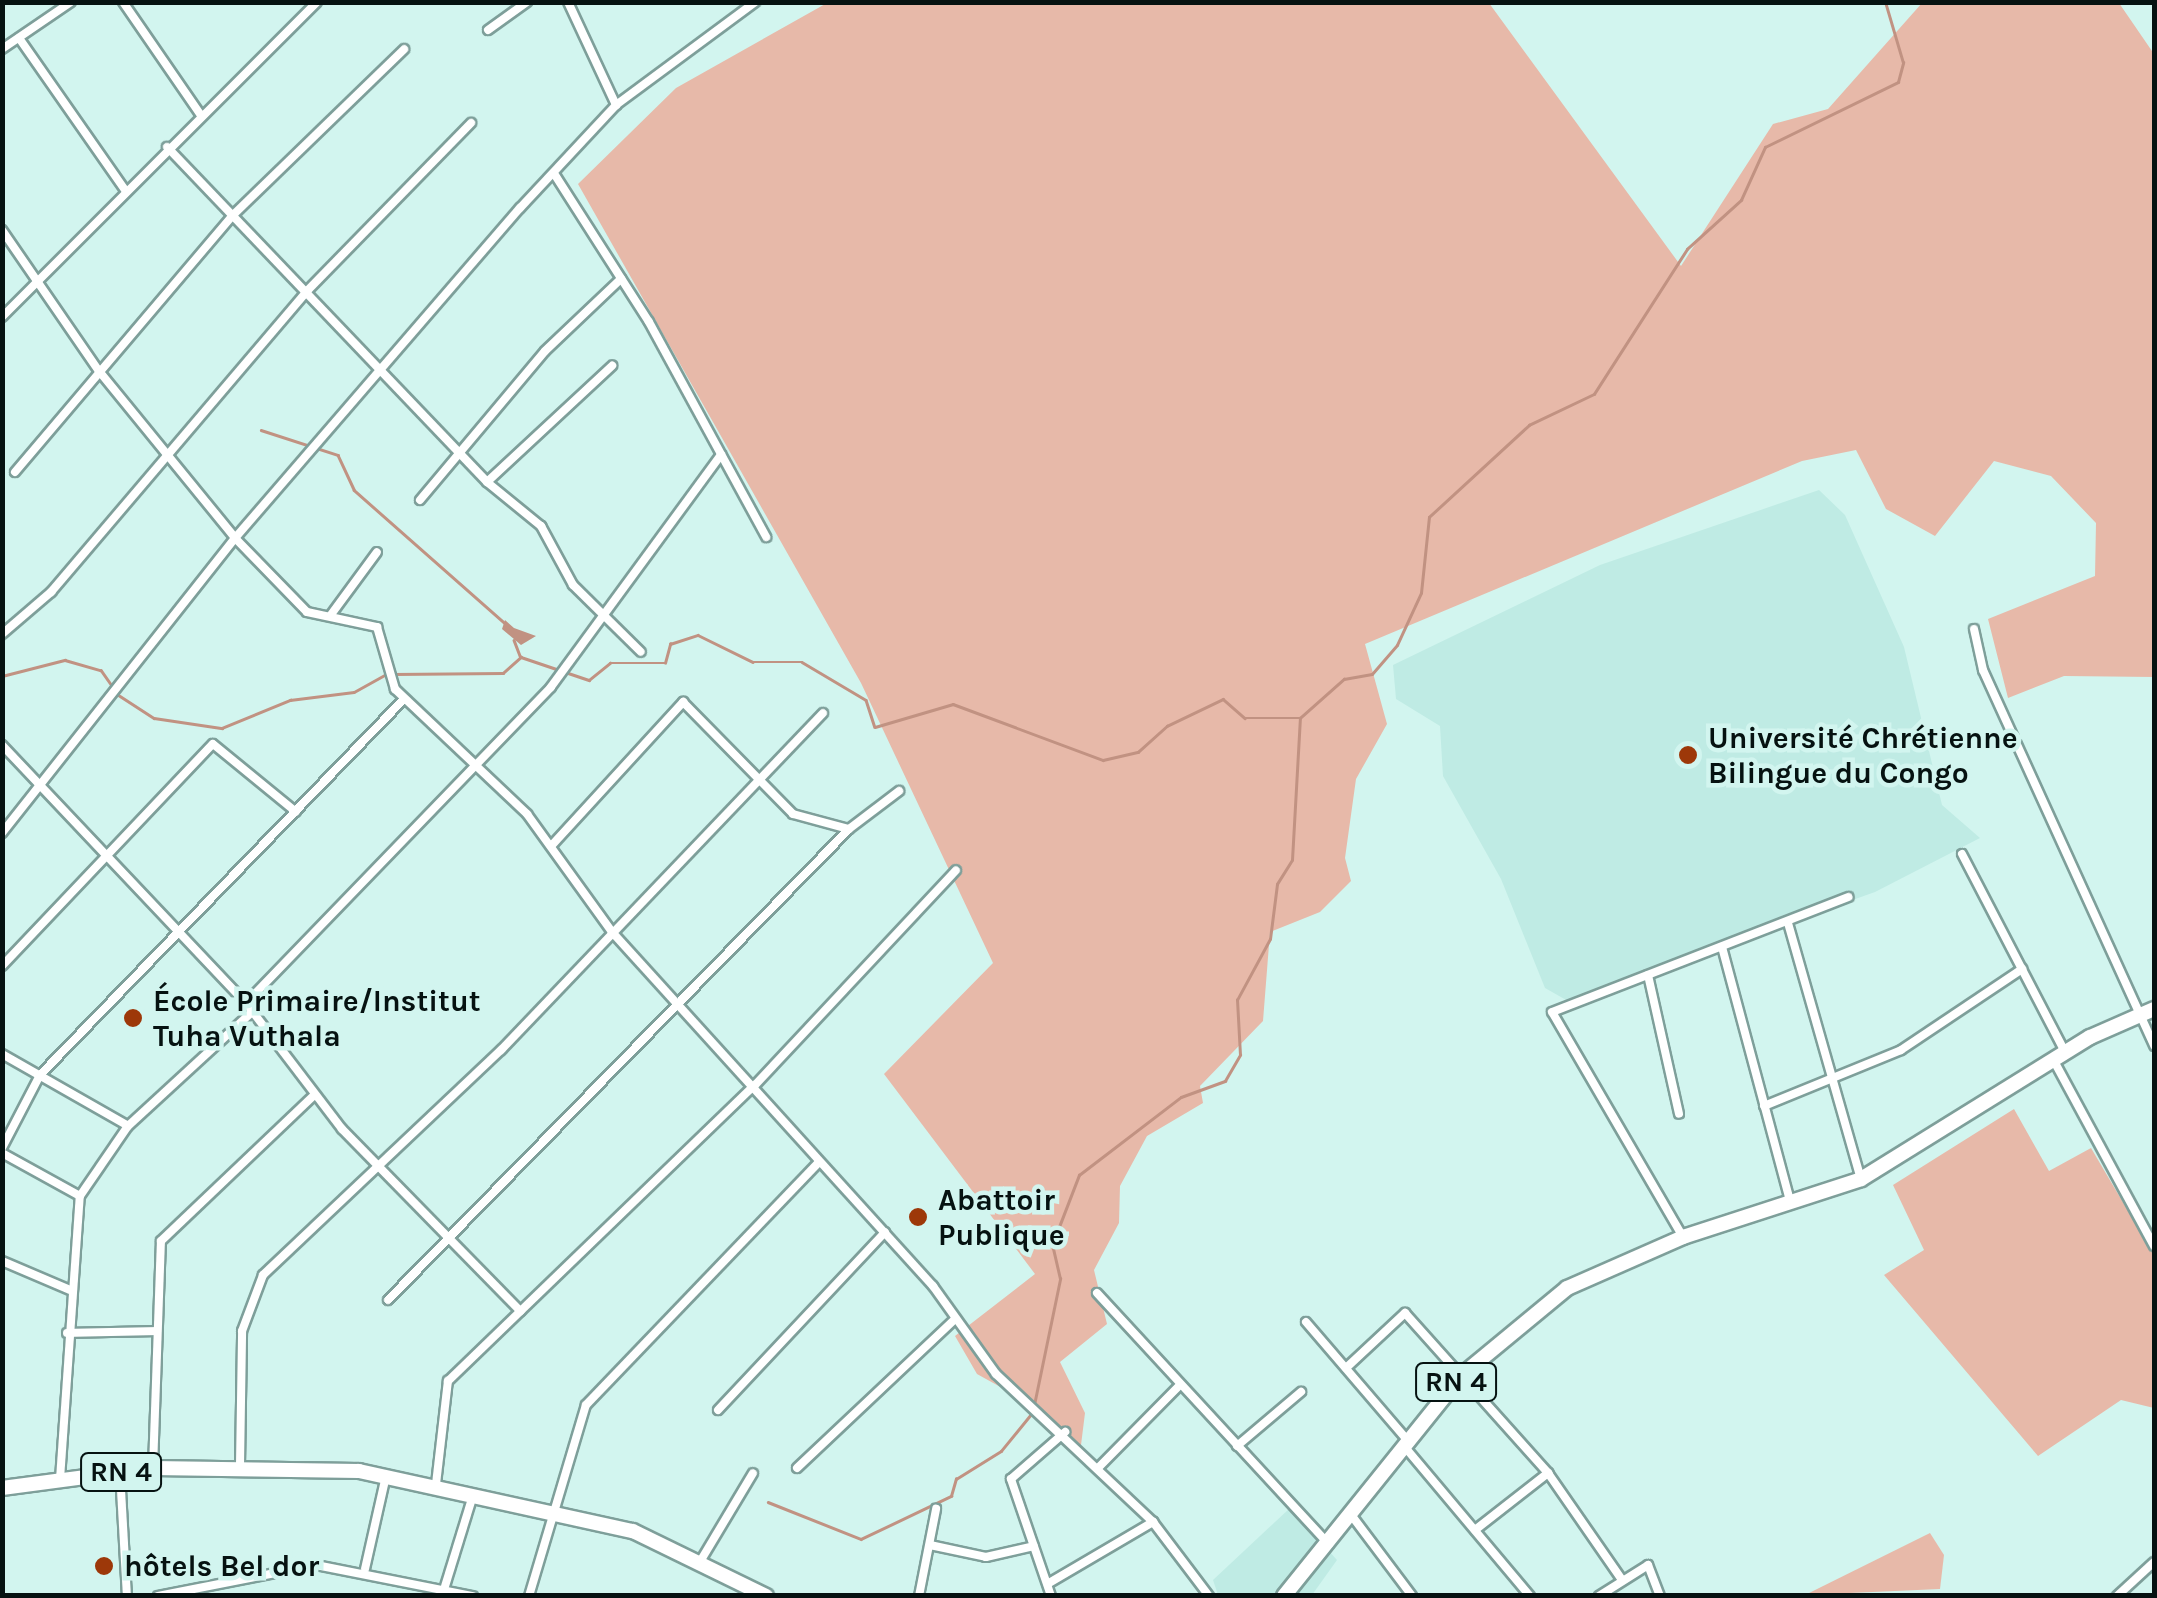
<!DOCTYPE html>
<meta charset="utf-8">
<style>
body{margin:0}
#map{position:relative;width:2157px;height:1598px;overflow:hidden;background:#d2f5ef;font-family:Karla,sans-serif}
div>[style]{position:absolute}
.built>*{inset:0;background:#bfebe4}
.green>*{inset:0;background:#e7b9a9}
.water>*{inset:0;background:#c19282}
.stream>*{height:2.5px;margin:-1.25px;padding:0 1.25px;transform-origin:1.25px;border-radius:1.25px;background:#c19282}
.roads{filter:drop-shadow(2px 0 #7e9f9a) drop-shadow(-2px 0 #7e9f9a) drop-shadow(0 2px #7e9f9a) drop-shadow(0 -2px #7e9f9a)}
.minor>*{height:8px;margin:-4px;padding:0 4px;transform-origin:4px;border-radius:4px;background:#fff}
.trunk>*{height:14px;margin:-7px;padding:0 7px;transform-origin:7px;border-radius:7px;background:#fff}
.dots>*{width:28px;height:28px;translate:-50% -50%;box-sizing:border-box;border:5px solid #d2f5ef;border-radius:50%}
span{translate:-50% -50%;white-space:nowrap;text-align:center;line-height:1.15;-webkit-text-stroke:9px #d2f5ef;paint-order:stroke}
.shield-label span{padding:2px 8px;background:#d2f5ef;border:2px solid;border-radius:8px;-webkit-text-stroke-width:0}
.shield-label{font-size:28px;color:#061211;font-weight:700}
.poi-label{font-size:30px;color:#061211;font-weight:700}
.left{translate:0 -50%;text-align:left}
.frame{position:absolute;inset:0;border:5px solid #061211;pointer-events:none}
</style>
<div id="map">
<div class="built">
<div style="clip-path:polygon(1819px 490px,1845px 515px,1904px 647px,1942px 805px,1980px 838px,1875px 892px,1568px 1001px,1545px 988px,1501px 879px,1443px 776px,1440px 726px,1396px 699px,1393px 665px,1600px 565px)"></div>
<div style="clip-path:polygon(1290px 1508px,1337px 1560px,1312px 1595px,1218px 1595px,1213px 1580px)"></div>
</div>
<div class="green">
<div style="clip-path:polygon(827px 3px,1489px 3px,1681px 266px,1773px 124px,1828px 109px,1922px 3px,2119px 3px,2154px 54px,2154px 677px,2064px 676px,2008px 698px,1988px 619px,2095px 576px,2096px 523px,2051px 476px,1994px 461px,1935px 536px,1886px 509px,1856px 450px,1802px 461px,1365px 644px,1387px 724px,1356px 779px,1345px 858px,1351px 881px,1320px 912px,1270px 932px,1263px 1021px,1200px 1086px,1203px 1103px,1147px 1136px,1120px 1186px,1119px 1223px,1094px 1270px,1107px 1324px,1060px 1362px,1085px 1413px,1080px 1453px,1022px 1399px,977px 1374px,955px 1336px,1035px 1274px,884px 1074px,993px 963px,861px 683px,578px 184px,676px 88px)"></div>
<div style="clip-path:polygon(2014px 1109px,2049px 1171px,2091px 1148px,2154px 1255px,2154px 1408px,2121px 1400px,2038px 1456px,1884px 1275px,1924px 1250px,1893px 1185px)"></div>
<div style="clip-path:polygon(1930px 1533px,1944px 1555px,1940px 1589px,1805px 1595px)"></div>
</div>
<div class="water">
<div style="clip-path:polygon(505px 620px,514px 628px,536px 636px,521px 645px,502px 629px)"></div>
</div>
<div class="stream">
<div style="left:261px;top:430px;width:81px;rotate:18deg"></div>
<div style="left:338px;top:455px;width:38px;rotate:65deg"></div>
<div style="left:354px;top:490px;width:203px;rotate:41.4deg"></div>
<div style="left:514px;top:640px;width:17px;rotate:69deg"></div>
<div style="left:394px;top:674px;width:109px;rotate:-0.5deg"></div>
<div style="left:503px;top:673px;width:24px;rotate:-42deg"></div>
<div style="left:521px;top:657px;width:72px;rotate:18.7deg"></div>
<div style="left:589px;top:680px;width:27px;rotate:-39deg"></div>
<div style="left:610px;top:663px;width:55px"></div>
<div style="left:665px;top:663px;width:20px;rotate:-75deg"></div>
<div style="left:670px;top:644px;width:29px;rotate:-18deg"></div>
<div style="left:698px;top:635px;width:61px;rotate:26.1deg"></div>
<div style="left:753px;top:662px;width:49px"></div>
<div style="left:802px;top:662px;width:74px;rotate:30.7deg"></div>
<div style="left:866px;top:700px;width:28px;rotate:72deg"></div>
<div style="left:875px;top:727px;width:81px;rotate:-16.4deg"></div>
<div style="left:953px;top:704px;width:160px;rotate:20.5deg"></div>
<div style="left:1103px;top:760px;width:36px;rotate:-13deg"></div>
<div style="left:1138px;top:752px;width:39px;rotate:-42deg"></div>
<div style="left:1167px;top:726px;width:62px;rotate:-25.7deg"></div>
<div style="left:1223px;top:699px;width:29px;rotate:41deg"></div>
<div style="left:1245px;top:718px;width:55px"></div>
<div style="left:1300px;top:718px;width:59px;rotate:-41.6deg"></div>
<div style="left:1344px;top:679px;width:28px;rotate:-10deg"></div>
<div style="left:1372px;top:674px;width:38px;rotate:-49deg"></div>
<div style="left:1397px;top:645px;width:57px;rotate:-65.2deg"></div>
<div style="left:1421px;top:593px;width:76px;rotate:-84deg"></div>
<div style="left:1429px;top:517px;width:136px;rotate:-42.6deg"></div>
<div style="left:1529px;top:425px;width:72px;rotate:-25.5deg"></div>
<div style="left:1594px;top:394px;width:172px;rotate:-57.3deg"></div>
<div style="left:1687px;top:249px;width:73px;rotate:-42.2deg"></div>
<div style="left:1741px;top:200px;width:58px;rotate:-65.6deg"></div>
<div style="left:1765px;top:147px;width:148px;rotate:-26deg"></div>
<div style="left:1898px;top:82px;width:20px;rotate:-75deg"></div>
<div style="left:1903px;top:63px;width:64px;rotate:-106.4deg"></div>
<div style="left:2px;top:676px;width:65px;rotate:-14.3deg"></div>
<div style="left:65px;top:660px;width:37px;rotate:16deg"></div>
<div style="left:101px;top:670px;width:21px;rotate:55deg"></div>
<div style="left:117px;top:694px;width:44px;rotate:33deg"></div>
<div style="left:154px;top:718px;width:69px;rotate:8.4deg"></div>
<div style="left:222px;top:728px;width:74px;rotate:-22.4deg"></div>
<div style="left:290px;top:700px;width:64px;rotate:-7.1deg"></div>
<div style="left:354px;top:692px;width:37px;rotate:-29deg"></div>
<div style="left:1034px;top:1405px;width:129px;rotate:-78.3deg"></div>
<div style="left:1060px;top:1279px;width:35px;rotate:-103deg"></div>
<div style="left:1052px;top:1245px;width:75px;rotate:-68.9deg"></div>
<div style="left:1079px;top:1175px;width:128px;rotate:-37.4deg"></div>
<div style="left:1181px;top:1097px;width:47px;rotate:-20deg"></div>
<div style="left:1225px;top:1081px;width:30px;rotate:-60deg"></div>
<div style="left:1240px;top:1055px;width:55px;rotate:-93.1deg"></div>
<div style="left:1237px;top:1000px;width:69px;rotate:-61.6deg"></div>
<div style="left:1270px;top:939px;width:55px;rotate:-82.7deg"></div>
<div style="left:1277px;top:884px;width:28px;rotate:-58deg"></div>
<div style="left:1292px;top:860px;width:142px;rotate:-86.8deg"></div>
<div style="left:768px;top:1502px;width:100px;rotate:21.7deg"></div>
<div style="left:861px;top:1539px;width:100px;rotate:-25.5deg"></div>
<div style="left:951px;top:1496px;width:18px;rotate:-74deg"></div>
<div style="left:956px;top:1479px;width:53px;rotate:-31.9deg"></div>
<div style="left:1001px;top:1451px;width:49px;rotate:-50.8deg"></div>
</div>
<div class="roads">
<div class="minor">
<div style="left:123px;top:2px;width:136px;rotate:55.5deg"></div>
<div style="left:568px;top:2px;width:114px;rotate:65deg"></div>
<div style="left:488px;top:30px;width:48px;rotate:-35.7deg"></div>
<div style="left:19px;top:38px;width:185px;rotate:55.1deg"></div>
<div style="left:2px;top:49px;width:83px;rotate:-34.3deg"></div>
<div style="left:167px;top:147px;width:463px;rotate:46.3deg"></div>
<div style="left:487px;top:482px;width:70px;rotate:39.2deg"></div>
<div style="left:541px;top:526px;width:67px;rotate:61.5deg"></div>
<div style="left:573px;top:585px;width:95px;rotate:44.6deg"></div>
<div style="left:555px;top:175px;width:174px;rotate:57.4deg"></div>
<div style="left:649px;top:322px;width:245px;rotate:61.4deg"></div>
<div style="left:2px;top:230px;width:171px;rotate:55.5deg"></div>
<div style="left:99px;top:371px;width:215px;rotate:50.8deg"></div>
<div style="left:235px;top:538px;width:103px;rotate:45.8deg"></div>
<div style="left:307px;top:612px;width:72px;rotate:12.1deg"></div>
<div style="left:377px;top:627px;width:65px;rotate:73.8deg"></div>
<div style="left:395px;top:689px;width:182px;rotate:43.4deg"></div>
<div style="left:527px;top:814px;width:145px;rotate:54.2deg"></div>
<div style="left:612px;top:932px;width:478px;rotate:47.8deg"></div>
<div style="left:933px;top:1286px;width:108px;rotate:54.4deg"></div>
<div style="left:996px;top:1374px;width:216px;rotate:43.3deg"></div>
<div style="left:1153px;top:1522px;width:93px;rotate:52.9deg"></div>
<div style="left:2px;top:317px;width:445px;rotate:-45deg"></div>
<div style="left:15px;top:472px;width:338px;rotate:-49.7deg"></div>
<div style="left:234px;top:214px;width:237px;rotate:-44.1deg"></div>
<div style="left:487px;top:482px;width:171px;rotate:-42.9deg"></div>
<div style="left:420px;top:500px;width:194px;rotate:-50deg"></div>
<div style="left:545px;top:351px;width:105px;rotate:-43.5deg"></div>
<div style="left:330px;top:616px;width:79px;rotate:-53.7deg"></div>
<div style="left:1974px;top:629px;width:42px;rotate:77.6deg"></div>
<div style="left:1983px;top:670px;width:413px;rotate:65.5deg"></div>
<div style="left:2px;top:634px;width:65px;rotate:-40.6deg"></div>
<div style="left:51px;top:592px;width:395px;rotate:-49.6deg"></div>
<div style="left:307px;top:291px;width:235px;rotate:-45.7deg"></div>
<div style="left:2px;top:745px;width:355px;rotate:46.6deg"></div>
<div style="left:246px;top:1003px;width:158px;rotate:52.7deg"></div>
<div style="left:342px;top:1129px;width:255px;rotate:45.6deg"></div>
<div style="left:2px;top:833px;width:376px;rotate:-51.7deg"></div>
<div style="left:235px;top:538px;width:436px;rotate:-49.2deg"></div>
<div style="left:520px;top:208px;width:141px;rotate:-47deg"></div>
<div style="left:616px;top:105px;width:173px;rotate:-36.5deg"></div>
<div style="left:553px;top:844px;width:193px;rotate:-47.5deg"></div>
<div style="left:683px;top:702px;width:157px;rotate:45.5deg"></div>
<div style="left:793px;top:814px;width:58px;rotate:15deg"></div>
<div style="left:1962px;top:854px;width:225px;rotate:62.5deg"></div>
<div style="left:1788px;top:923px;width:266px;rotate:74.1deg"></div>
<div style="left:1722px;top:947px;width:263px;rotate:75deg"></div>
<div style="left:2px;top:966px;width:306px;rotate:-46.5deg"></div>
<div style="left:213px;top:744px;width:107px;rotate:39.3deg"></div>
<div style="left:1648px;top:975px;width:142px;rotate:77.4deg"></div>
<div style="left:246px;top:1003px;width:439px;rotate:-46deg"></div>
<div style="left:551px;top:687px;width:288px;rotate:-53.8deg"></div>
<div style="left:2px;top:1054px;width:145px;rotate:29.7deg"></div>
<div style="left:2054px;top:1061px;width:210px;rotate:61.6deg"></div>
<div style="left:1764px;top:1106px;width:148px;rotate:-22.2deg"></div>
<div style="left:1901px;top:1050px;width:146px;rotate:-33.8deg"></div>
<div style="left:2px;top:1148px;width:82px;rotate:-62.5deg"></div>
<div style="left:40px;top:1075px;width:523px;rotate:-45.93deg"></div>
<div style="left:2px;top:1153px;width:89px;rotate:28.9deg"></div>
<div style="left:1683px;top:1237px;width:260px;rotate:-120.2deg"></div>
<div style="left:1552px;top:1012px;width:318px;rotate:-21.2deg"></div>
<div style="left:2px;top:1261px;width:74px;rotate:23.1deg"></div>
<div style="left:1097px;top:1293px;width:342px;rotate:47.3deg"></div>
<div style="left:388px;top:1300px;width:659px;rotate:-45.61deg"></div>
<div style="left:849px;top:829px;width:63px;rotate:-37.2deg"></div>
<div style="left:1306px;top:1322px;width:157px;rotate:49.4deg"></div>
<div style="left:67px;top:1333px;width:88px;rotate:-1.3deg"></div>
<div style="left:1346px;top:1368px;width:81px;rotate:-43deg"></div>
<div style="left:1405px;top:1313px;width:215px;rotate:48.2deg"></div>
<div style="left:1548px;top:1473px;width:130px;rotate:55.3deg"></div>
<div style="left:718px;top:1410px;width:244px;rotate:-46.8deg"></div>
<div style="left:1237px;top:1446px;width:84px;rotate:-40.2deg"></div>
<div style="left:1404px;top:1446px;width:196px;rotate:50deg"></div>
<div style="left:240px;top:1465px;width:134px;rotate:-89.1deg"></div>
<div style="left:242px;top:1331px;width:60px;rotate:-69.4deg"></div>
<div style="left:263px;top:1275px;width:328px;rotate:-43.4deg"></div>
<div style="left:501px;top:1050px;width:466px;rotate:-46.3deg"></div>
<div style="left:1099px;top:1467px;width:112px;rotate:-45.4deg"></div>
<div style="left:153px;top:1468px;width:227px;rotate:-88deg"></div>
<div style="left:161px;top:1241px;width:210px;rotate:-43.6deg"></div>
<div style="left:797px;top:1468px;width:217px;rotate:-43.3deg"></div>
<div style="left:120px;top:1472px;width:124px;rotate:86.8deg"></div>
<div style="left:60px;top:1479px;width:284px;rotate:-86deg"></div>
<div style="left:80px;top:1196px;width:85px;rotate:-55.6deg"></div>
<div style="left:128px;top:1126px;width:170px;rotate:-42.6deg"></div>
<div style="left:436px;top:1484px;width:104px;rotate:-83.4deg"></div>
<div style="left:448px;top:1381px;width:426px;rotate:-44deg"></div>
<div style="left:755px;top:1085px;width:294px;rotate:-46.9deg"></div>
<div style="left:1352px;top:1516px;width:100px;rotate:53.1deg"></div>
<div style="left:1475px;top:1530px;width:93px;rotate:-38deg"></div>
<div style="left:930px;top:1545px;width:57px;rotate:12.1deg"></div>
<div style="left:986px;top:1557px;width:49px;rotate:-12.9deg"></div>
<div style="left:701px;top:1560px;width:101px;rotate:-59.1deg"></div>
<div style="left:365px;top:1569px;width:95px;rotate:-77.3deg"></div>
<div style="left:1049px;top:1583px;width:121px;rotate:-30.4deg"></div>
<div style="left:158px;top:1596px;width:161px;rotate:-11.1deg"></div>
<div style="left:316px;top:1565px;width:160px;rotate:11.2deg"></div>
<div style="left:442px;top:1596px;width:106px;rotate:-72.9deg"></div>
<div style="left:529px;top:1596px;width:199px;rotate:-73.4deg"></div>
<div style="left:586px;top:1405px;width:337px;rotate:-46.2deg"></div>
<div style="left:919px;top:1596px;width:89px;rotate:-78.9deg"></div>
<div style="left:1051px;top:1596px;width:124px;rotate:-108.9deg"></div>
<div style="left:1011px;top:1479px;width:72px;rotate:-41deg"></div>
<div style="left:1599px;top:1596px;width:58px;rotate:-32.3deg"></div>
<div style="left:1648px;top:1565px;width:33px;rotate:69deg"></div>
<div style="left:2117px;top:1596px;width:50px;rotate:-42.6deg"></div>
</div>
<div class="trunk">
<div style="left:2px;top:1488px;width:152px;rotate:-7.5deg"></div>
<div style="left:153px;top:1468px;width:206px;rotate:0.8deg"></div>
<div style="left:359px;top:1471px;width:280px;rotate:12.4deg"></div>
<div style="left:633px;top:1531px;width:148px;rotate:26deg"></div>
<div style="left:1284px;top:1596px;width:284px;rotate:-51.2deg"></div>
<div style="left:1462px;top:1375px;width:136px;rotate:-39.6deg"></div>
<div style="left:1567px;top:1288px;width:127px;rotate:-23.7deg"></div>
<div style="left:1683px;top:1237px;width:187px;rotate:-18deg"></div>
<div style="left:1861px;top:1179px;width:269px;rotate:-31.8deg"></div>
<div style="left:2090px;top:1037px;width:70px;rotate:-23.6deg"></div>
</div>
</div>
<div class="dots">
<div style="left:1688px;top:755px;background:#9d3809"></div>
<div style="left:133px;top:1018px;background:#9d3809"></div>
<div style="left:918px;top:1217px;background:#9d3809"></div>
<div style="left:104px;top:1566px;background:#9d3809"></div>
</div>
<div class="shield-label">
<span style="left:1456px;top:1382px">RN 4</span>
<span style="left:121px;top:1472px">RN 4</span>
</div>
<div class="poi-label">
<span class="left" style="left:1708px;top:755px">Université Chrétienne<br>Bilingue du Congo</span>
<span class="left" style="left:153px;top:1018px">École Primaire/Institut<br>Tuha Vuthala</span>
<span class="left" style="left:938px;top:1217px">Abattoir<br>Publique</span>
<span class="left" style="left:124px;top:1566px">hôtels Bel dor</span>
</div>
<div class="frame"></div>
</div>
